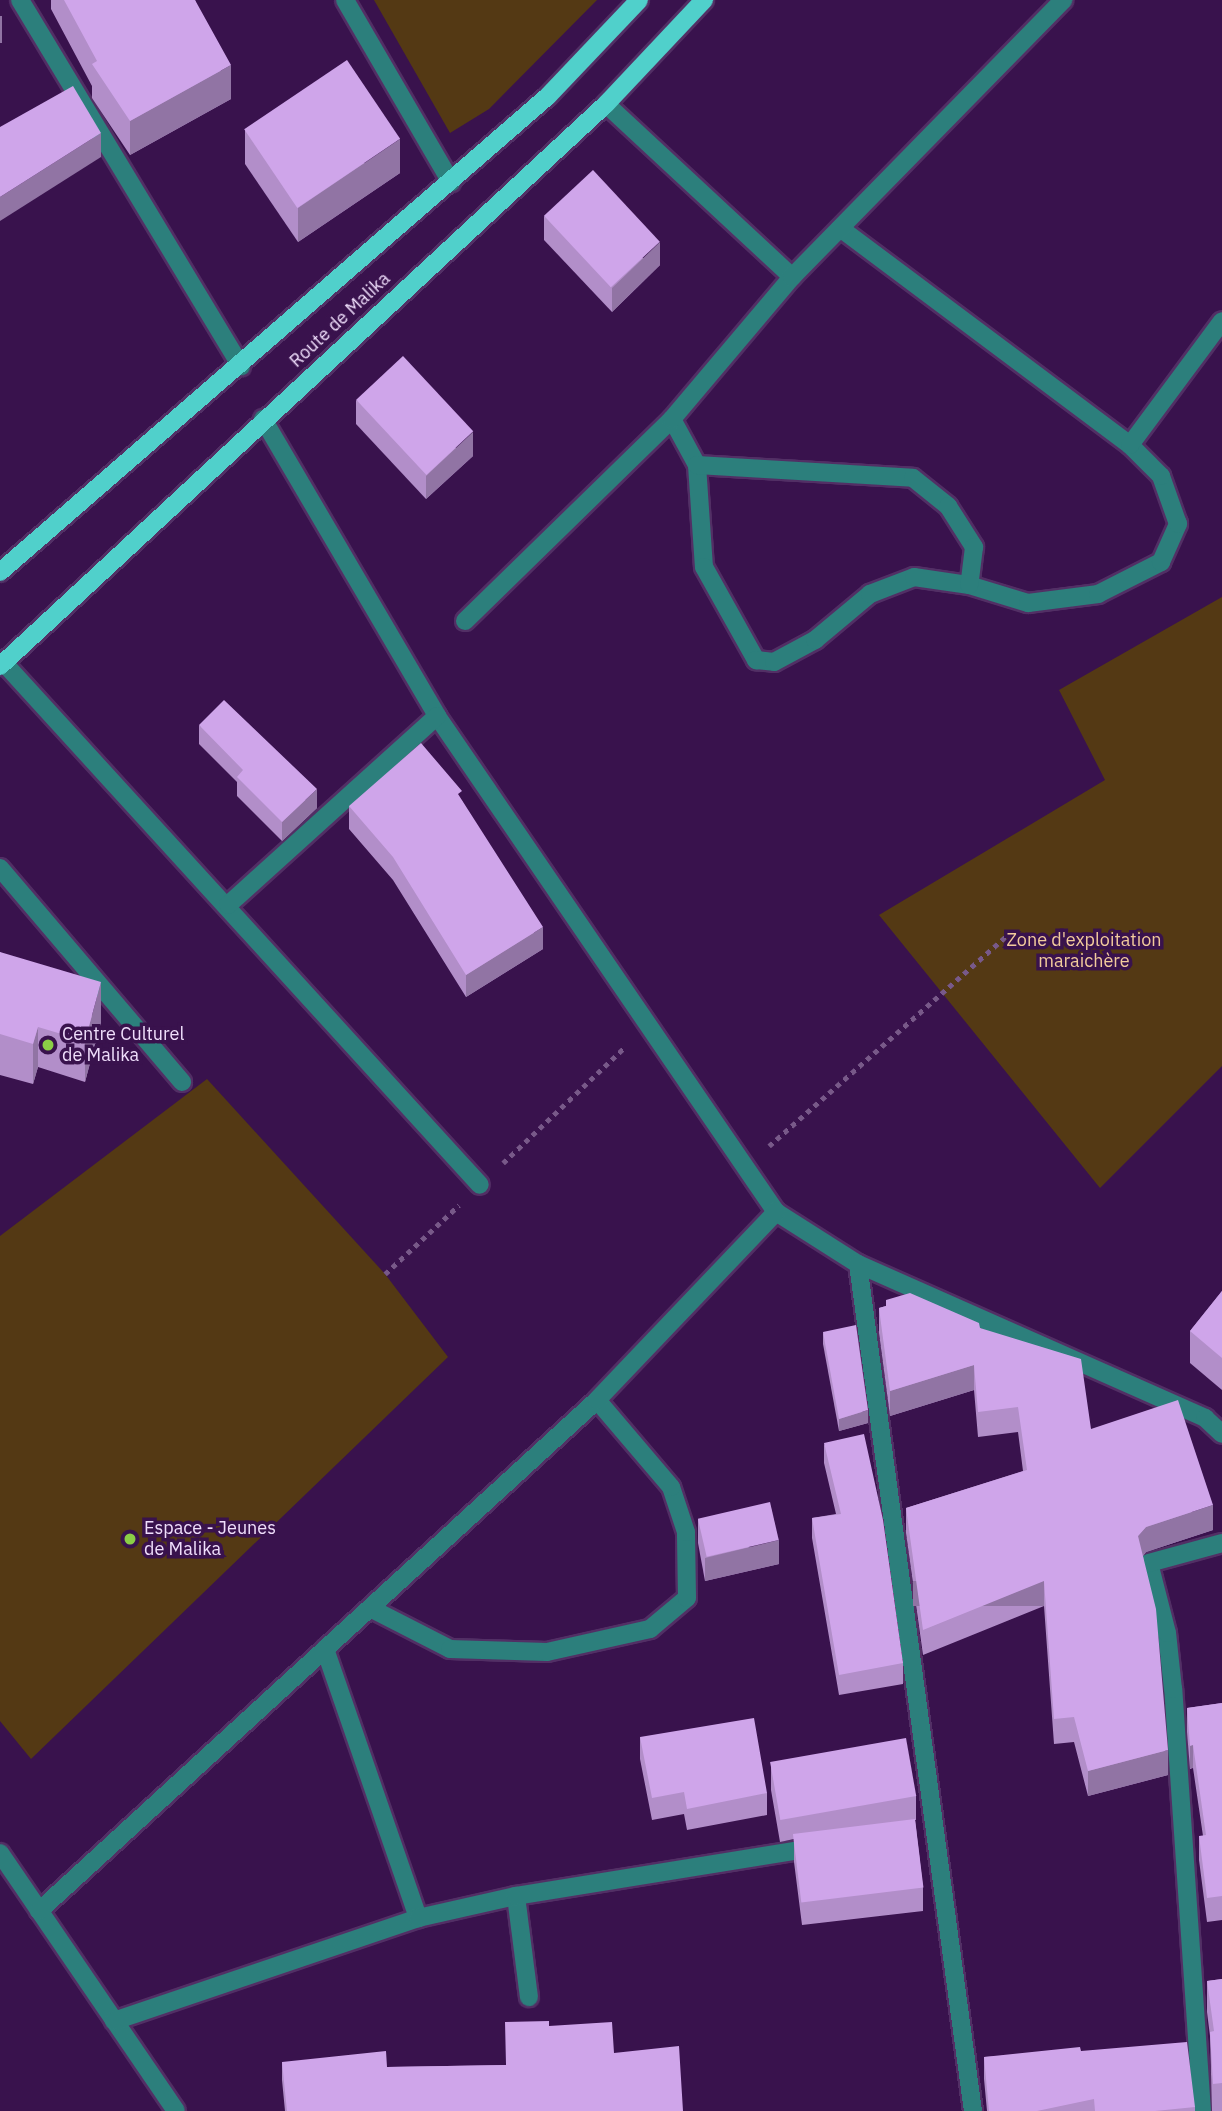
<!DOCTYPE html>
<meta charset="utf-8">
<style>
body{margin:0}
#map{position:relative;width:1222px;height:2111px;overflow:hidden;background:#39124d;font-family:"IBM Plex Sans",sans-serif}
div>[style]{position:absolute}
.green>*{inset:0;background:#543914}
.path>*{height:4.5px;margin-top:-2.25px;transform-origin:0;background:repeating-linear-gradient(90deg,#785989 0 5px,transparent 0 10px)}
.roads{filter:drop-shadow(2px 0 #522f65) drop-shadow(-2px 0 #522f65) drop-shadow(0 2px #522f65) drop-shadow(0 -2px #522f65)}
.minor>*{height:18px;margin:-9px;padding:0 9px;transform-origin:9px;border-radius:9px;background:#2c7f7c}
.major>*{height:18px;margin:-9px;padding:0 9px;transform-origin:9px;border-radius:9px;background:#50d0cb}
.wall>*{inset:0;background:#b28ec9}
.shaded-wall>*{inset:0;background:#9174a4;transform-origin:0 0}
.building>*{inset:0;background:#cfa5ea;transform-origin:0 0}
.dots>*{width:19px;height:19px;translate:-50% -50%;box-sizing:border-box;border:4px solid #39124d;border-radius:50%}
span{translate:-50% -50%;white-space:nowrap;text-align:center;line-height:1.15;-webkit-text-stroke:7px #39124d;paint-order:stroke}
.street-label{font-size:18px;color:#efdefb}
.park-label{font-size:18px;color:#f2cb9c}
.poi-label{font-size:18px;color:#efdefb}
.left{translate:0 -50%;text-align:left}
</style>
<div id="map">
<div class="green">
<div style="clip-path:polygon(374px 0,597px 0,489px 109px,450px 133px)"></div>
<div style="clip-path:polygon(1222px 597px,1222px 1066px,1100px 1188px,879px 915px,1105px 780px,1059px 690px)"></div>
<div style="clip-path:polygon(207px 1079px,385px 1274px,448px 1357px,31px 1759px,0 1721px,0 1236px)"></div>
</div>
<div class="path">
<div style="left:769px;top:1146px;width:317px;rotate:-41.5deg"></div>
<div style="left:503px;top:1163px;width:170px;rotate:-43.6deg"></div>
<div style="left:385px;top:1274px;width:101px;rotate:-43deg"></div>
</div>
<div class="roads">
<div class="minor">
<div style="left:20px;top:0;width:428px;rotate:58.9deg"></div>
<div style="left:345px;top:0;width:211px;rotate:59.8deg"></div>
<div style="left:606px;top:104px;width:254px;rotate:42.9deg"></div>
<div style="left:263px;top:419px;width:344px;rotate:59.6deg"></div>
<div style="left:437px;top:716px;width:601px;rotate:55.65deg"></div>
<div style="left:776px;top:1212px;width:97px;rotate:32.4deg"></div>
<div style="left:858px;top:1264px;width:380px;rotate:23.9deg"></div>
<div style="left:1205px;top:1418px;width:23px;rotate:43deg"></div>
<div style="left:672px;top:419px;width:52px;rotate:61.5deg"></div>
<div style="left:697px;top:465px;width:102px;rotate:86.1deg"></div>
<div style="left:704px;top:567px;width:107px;rotate:60.8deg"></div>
<div style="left:756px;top:660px;width:18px;rotate:6deg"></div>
<div style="left:774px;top:662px;width:47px;rotate:-28.2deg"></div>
<div style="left:815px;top:640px;width:72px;rotate:-39.9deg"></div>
<div style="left:870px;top:594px;width:47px;rotate:-21.1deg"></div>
<div style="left:914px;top:577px;width:56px;rotate:8.3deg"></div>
<div style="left:969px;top:585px;width:62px;rotate:17deg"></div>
<div style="left:1028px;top:603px;width:71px;rotate:-7.3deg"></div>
<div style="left:1098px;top:594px;width:71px;rotate:-26.9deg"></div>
<div style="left:1161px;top:562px;width:42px;rotate:-65.9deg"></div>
<div style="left:1178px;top:524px;width:51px;rotate:-109.5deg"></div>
<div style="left:1161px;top:476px;width:44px;rotate:-135deg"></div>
<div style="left:1130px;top:445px;width:362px;rotate:-143.2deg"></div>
<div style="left:1130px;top:445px;width:154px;rotate:-53.4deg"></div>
<div style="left:697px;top:465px;width:216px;rotate:3.4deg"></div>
<div style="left:913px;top:478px;width:45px;rotate:38.7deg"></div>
<div style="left:948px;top:506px;width:49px;rotate:57.6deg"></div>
<div style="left:974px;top:547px;width:38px;rotate:97deg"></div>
<div style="left:465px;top:621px;width:289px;rotate:-44.3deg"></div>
<div style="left:672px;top:419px;width:186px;rotate:-49.8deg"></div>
<div style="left:792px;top:277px;width:388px;rotate:-45.6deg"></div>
<div style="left:4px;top:663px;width:706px;rotate:47.64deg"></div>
<div style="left:0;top:868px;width:281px;rotate:49.6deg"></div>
<div style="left:228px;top:905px;width:282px;rotate:-42.1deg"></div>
<div style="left:858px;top:1264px;width:855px;rotate:82.27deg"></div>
<div style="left:370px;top:1608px;width:90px;rotate:27.1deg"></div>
<div style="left:450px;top:1649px;width:97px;rotate:1.8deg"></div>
<div style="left:547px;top:1652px;width:106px;rotate:-12.6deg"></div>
<div style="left:650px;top:1629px;width:48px;rotate:-40deg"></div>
<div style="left:687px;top:1598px;width:66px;rotate:-90.9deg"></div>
<div style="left:686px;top:1532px;width:47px;rotate:-108.4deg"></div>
<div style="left:671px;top:1487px;width:114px;rotate:-130.4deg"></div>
<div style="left:325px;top:1649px;width:285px;rotate:70.9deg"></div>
<div style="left:0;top:1853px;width:312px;rotate:55.7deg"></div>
<div style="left:516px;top:1896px;width:102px;rotate:82.7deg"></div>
<div style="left:39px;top:1911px;width:757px;rotate:-42.48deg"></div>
<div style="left:597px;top:1400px;width:260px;rotate:-46.4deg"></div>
<div style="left:114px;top:2021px;width:321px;rotate:-18.7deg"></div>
<div style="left:418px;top:1918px;width:100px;rotate:-12.7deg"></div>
<div style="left:516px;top:1896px;width:306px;rotate:-9.2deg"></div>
<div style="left:1202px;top:2111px;width:423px;rotate:-93.9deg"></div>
<div style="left:1173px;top:1689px;width:56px;rotate:-96.1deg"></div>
<div style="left:1167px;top:1633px;width:72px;rotate:-104.4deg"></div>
<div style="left:1149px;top:1563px;width:76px;rotate:-15.3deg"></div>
</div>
<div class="major">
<div style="left:0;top:572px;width:726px;rotate:-40.98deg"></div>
<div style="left:548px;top:96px;width:132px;rotate:-46.5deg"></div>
<div style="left:0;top:666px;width:826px;rotate:-42.84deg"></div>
<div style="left:606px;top:104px;width:143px;rotate:-46.7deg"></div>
</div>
</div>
<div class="wall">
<div style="clip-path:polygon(51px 0,195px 0,231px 99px,130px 155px,92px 98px,92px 86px,51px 9px)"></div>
<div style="clip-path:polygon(245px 130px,400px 173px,298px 242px,245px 164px)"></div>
<div style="clip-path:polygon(544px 216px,660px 265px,612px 312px,544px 240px)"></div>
<div style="clip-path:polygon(356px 400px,473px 456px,426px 499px,356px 424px)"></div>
<div style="clip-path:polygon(199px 725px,317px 808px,282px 841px,237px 796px,237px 782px,199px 744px)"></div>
<div style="clip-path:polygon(462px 801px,543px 949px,466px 997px,393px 880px,349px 829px,349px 806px)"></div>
<div style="clip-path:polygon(0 952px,101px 1022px,85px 1082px,38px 1067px,33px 1084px,0 1075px)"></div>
<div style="clip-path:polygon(1222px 1291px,1222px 1390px,1190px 1363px,1190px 1331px)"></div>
<div style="clip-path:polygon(886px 1300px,980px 1328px,1091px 1429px,1213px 1530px,1146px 1552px,1143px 1556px,1168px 1775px,1088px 1796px,1074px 1742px,1054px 1744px,1044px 1606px,923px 1655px,906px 1533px,906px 1508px,1023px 1471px,1018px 1432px,978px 1437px,974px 1390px,890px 1416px,879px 1333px,879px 1308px,886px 1306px)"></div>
<div style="clip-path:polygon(823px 1332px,868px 1423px,839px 1431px,823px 1344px)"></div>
<div style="clip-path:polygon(824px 1443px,903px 1663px,903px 1684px,839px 1695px,812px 1538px,812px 1518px,836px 1514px,824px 1463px)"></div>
<div style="clip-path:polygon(698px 1519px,779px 1564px,705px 1581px,698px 1543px)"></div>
<div style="clip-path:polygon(1222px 1703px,1222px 1920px,1207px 1922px,1199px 1860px,1199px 1836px,1203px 1836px,1193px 1768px,1190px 1769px,1187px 1732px,1187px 1708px)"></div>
<div style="clip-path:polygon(640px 1737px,767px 1793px,767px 1815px,687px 1830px,684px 1814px,652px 1820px,640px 1759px)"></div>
<div style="clip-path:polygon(771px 1766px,916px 1796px,916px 1820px,915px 1820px,923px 1888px,923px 1911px,802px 1925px,794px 1862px,794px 1839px,780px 1842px,771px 1790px)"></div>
<div style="clip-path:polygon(1222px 1979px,1222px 2111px,1212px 2111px,1210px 2036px,1207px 2012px,1207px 1981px)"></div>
<div style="clip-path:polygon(549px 2026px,614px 2053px,683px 2111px,285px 2111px,282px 2080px,282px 2062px,387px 2067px,506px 2065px)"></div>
<div style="clip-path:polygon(1081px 2051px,1195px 2107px,1195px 2111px,987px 2111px,984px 2079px,984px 2057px)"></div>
</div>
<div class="shaded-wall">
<div style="left:2px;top:16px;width:27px;height:2px;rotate:90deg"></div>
<div style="clip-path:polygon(231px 65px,231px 99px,130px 155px,130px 121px)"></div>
<div style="clip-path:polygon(101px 133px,101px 157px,0 221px,0 197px)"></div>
<div style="clip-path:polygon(400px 139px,400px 173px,298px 242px,298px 208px)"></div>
<div style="clip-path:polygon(660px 242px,660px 265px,612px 312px,612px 288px)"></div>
<div style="clip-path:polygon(473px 432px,473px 456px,426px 499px,426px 476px)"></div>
<div style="clip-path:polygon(317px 789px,317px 808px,282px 841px,282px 822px)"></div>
<div style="clip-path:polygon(543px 927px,543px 949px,466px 997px,466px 975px)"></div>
<div style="clip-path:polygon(101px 982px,101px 1022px,85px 1082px,85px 1041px)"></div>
<div style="clip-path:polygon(38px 1027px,38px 1067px,33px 1084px,33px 1044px)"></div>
<div style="clip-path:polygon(974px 1365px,974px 1390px,890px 1416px,890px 1391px)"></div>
<div style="clip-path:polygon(868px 1410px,868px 1423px,839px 1431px,839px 1419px)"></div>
<div style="clip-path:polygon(1213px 1505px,1213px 1530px,1146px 1552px,1138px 1561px,1138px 1536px,1146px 1527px)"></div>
<div style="clip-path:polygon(779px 1540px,779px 1564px,705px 1581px,705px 1558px)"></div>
<div style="left:1044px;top:1581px;width:25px;height:131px;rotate:90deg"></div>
<div style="left:1193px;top:1745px;width:23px;height:3px;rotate:90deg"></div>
<div style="clip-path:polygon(1168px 1750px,1168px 1775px,1088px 1796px,1088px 1771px)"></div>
</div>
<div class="building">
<div style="clip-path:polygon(64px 0,195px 0,231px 65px,130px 121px,92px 64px,97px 61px)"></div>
<div style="left:347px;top:60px;width:95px;height:124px;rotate:56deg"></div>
<div style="clip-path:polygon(73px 86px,101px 133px,0 197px,0 127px)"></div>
<div style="left:593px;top:170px;width:98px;height:67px;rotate:47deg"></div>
<div style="left:403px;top:356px;width:103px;height:64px;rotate:47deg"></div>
<div style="clip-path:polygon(224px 700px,317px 789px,282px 822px,237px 777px,243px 770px,199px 725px)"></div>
<div style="clip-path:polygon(421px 743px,462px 791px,458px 794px,543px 927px,466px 975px,393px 857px,349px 806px)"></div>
<div style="clip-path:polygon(0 952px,101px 982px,85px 1041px,38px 1027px,33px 1044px,0 1034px)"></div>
<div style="clip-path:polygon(1222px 1291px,1222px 1358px,1190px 1331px)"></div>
<div style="clip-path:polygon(910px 1293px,979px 1323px,980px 1328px,1081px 1359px,1091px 1429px,1178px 1400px,1213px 1505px,1146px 1527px,1138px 1536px,1156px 1609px,1168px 1750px,1088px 1771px,1074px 1717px,1054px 1719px,1044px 1581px,923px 1630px,906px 1508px,1027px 1470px,1018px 1407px,978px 1412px,974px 1365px,890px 1391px,879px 1308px,886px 1306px,886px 1300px)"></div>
<div style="clip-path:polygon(856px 1325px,868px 1410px,839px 1419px,823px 1332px)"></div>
<div style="clip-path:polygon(864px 1434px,883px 1520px,903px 1663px,839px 1675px,812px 1518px,841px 1514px,824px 1443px)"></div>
<div style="left:770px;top:1502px;width:39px;height:74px;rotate:77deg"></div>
<div style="clip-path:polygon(1222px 1703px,1222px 1896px,1207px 1898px,1199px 1836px,1206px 1835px,1193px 1745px,1190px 1746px,1187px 1708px)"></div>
<div style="clip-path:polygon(754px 1718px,767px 1793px,687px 1809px,684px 1792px,652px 1798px,640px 1737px)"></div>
<div style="left:906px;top:1738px;width:59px;height:138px;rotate:80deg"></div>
<div style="left:915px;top:1819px;width:69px;height:123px;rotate:83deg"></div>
<div style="clip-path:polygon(1222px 1979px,1222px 2083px,1213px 2084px,1210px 2032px,1214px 2031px,1207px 1981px)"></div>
<div style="clip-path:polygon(549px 2021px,549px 2026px,612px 2022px,614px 2053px,679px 2046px,683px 2111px,287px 2111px,282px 2062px,386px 2051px,387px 2067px,506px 2065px,505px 2022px)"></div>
<div style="clip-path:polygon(1187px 2042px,1195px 2107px,1155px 2111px,1095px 2111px,1094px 2099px,1037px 2111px,989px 2111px,984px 2057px,1080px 2047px,1081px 2051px)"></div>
</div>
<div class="dots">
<div style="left:48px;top:1045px;background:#8bce46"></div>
<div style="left:130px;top:1539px;background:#8bce46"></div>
</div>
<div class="street-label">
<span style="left:340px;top:320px;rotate:-43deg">Route de Malika</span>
</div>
<div class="park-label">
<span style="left:1084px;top:951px">Zone d'exploitation<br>maraichère</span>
</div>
<div class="poi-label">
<span class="left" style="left:62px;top:1045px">Centre Culturel<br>de Malika</span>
<span class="left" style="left:144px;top:1539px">Espace - Jeunes<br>de Malika</span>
</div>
</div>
